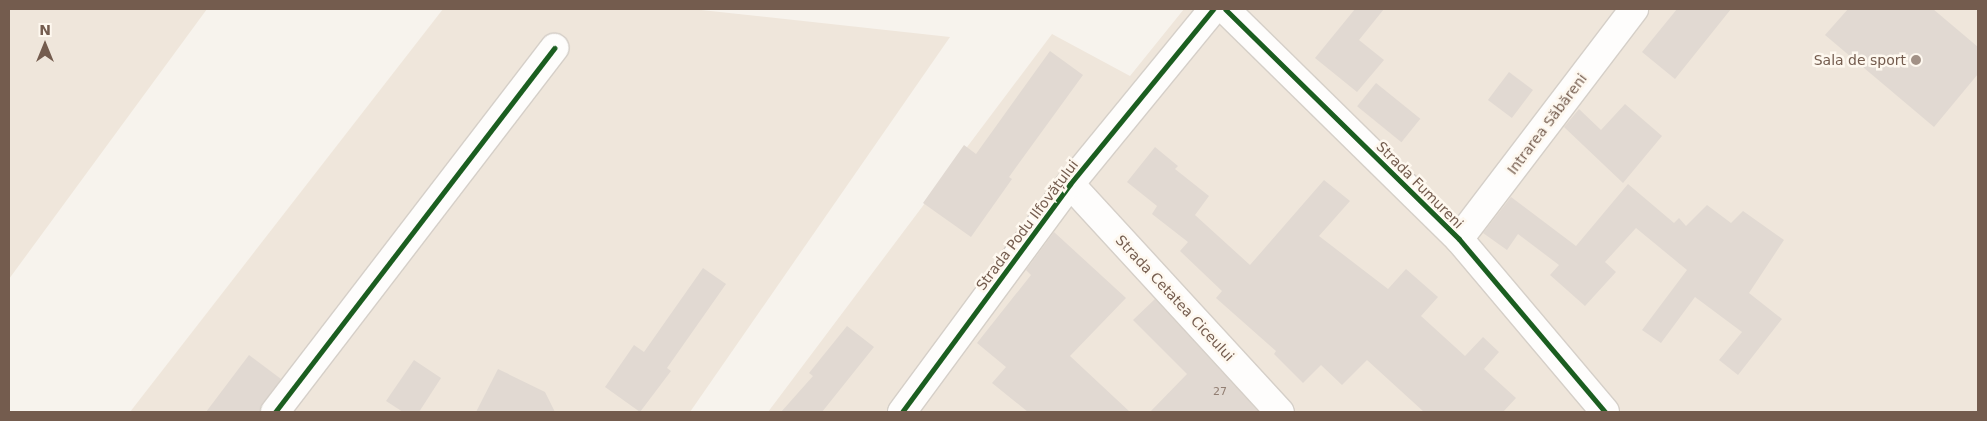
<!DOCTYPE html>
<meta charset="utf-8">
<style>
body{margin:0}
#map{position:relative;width:1987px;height:421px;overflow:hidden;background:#f7f3ed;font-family:"DejaVu Sans",sans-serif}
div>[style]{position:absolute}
.residential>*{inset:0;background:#efe6db}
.building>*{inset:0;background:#e1d9d2;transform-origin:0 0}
.roads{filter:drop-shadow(1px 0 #d5cfc8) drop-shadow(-1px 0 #d5cfc8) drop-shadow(0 1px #d5cfc8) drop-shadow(0 -1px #d5cfc8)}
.minor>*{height:28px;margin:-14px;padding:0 14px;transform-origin:14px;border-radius:14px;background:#fefdfc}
.cycleway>*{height:5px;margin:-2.5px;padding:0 2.5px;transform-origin:2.5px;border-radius:2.5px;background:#1b5e20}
.dots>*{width:14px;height:14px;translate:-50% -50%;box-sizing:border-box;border:2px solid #fef8ef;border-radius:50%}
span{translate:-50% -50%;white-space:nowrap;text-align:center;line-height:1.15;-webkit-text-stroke:5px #fef8ef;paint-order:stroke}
.number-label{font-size:11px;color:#927e72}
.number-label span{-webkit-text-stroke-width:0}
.poi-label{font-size:14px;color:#745c4e}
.right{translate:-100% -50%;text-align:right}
.street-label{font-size:14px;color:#745c4e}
.frame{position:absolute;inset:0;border:10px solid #745c4e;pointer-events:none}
.north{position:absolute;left:20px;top:20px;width:50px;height:50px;-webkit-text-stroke:4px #fef8ef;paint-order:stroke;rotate:0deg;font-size:14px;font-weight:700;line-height:20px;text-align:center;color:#745c4e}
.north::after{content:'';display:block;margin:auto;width:18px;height:22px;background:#745c4e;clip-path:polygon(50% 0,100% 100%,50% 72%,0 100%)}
</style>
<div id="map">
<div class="residential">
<div style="clip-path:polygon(9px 9px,207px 9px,9px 279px)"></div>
<div style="clip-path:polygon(443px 9px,692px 9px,950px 37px,690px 412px,130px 412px)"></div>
<div style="clip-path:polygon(1184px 9px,1978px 9px,1978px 412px,768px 412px,1052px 34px,1130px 76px)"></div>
</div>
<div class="building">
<div style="clip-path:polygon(1355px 9px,1384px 9px,1359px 40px,1384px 60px,1357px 92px,1315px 58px)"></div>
<div style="clip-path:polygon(1677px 9px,1731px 9px,1675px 79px,1642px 52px)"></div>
<div style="clip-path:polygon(1848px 9px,1933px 9px,1978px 47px,1978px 74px,1934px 127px,1825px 35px)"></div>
<div style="clip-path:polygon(1050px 51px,1083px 75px,1009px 177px,1012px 179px,971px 237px,923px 203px,964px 145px,976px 154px)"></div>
<div style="left:1509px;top:72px;width:30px;height:35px;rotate:37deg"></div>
<div style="left:1376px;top:83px;width:57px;height:30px;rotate:39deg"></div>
<div style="clip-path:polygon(1625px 104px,1662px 136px,1623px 183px,1564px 127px,1579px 109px,1601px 130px)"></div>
<div style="clip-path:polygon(1155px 147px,1178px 166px,1175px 169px,1209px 196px,1195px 215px,1250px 265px,1324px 180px,1350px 201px,1319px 236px,1388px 289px,1406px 269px,1438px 297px,1421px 316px,1465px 356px,1483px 337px,1499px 352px,1484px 369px,1516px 398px,1503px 412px,1424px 412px,1367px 360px,1342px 385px,1321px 365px,1303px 383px,1274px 354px,1276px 351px,1216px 298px,1222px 291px,1180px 251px,1188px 242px,1152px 214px,1157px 206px,1127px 182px)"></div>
<div style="clip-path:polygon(1628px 184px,1674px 223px,1679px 218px,1686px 226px,1707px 205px,1731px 223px,1743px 211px,1784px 240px,1749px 293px,1782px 319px,1738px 375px,1719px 360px,1742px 332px,1695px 297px,1661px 343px,1642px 330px,1687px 270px,1636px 228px,1605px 262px,1616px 272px,1585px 306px,1550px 275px,1559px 265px,1518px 234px,1507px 250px,1483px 233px,1511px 197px,1576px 246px)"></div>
<div style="clip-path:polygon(1054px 232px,1126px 298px,1070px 356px,1130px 412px,1028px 412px,992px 383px,1006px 367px,977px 343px,1031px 275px,1026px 270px)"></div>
<div style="clip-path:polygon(703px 268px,726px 284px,667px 368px,671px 371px,640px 412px,605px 387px,634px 345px,644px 352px)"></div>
<div style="clip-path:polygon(1155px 299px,1259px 412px,1150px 412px,1187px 374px,1133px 320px)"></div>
<div style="clip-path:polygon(847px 326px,874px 347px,822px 412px,781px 412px,813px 376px,809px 373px)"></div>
<div style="clip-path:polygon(249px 355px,281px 379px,259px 412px,206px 412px)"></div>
<div style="clip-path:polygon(414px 360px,441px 378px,419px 412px,403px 412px,386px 401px)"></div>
<div style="clip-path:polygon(498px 369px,545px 392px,555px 412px,476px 412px)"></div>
</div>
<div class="roads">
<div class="minor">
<div style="left:1225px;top:9px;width:328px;rotate:44.5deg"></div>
<div style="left:1459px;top:239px;width:226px;rotate:49.8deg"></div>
<div style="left:1070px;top:184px;width:310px;rotate:47.4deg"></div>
<div style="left:1459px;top:239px;width:289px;rotate:-52.7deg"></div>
<div style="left:275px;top:412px;width:459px;rotate:-52.5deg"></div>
<div style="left:902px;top:412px;width:283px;rotate:-53.6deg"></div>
<div style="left:1070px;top:184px;width:226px;rotate:-50.7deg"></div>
</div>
</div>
<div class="cycleway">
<div style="left:1225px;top:9px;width:328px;rotate:44.5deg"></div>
<div style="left:1459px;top:239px;width:226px;rotate:49.8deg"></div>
<div style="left:275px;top:412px;width:459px;rotate:-52.5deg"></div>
<div style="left:902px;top:412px;width:283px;rotate:-53.6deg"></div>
<div style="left:1070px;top:184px;width:226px;rotate:-50.7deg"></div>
</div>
<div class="dots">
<div style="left:1916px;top:60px;background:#a29186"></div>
</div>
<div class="number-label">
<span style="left:1220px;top:392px">27</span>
</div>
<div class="poi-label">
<span class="right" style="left:1906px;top:60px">Sala de sport</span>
</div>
<div class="street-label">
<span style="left:1547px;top:124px;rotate:-53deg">Intrarea Săbăreni</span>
<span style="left:1420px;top:185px;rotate:45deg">Strada Fumureni</span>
<span style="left:1027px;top:225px;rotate:-53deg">Strada Podu Ilfovățului</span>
<span style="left:1175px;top:298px;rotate:47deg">Strada Cetatea Ciceului</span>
</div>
<div class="frame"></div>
<div class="north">N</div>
</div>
